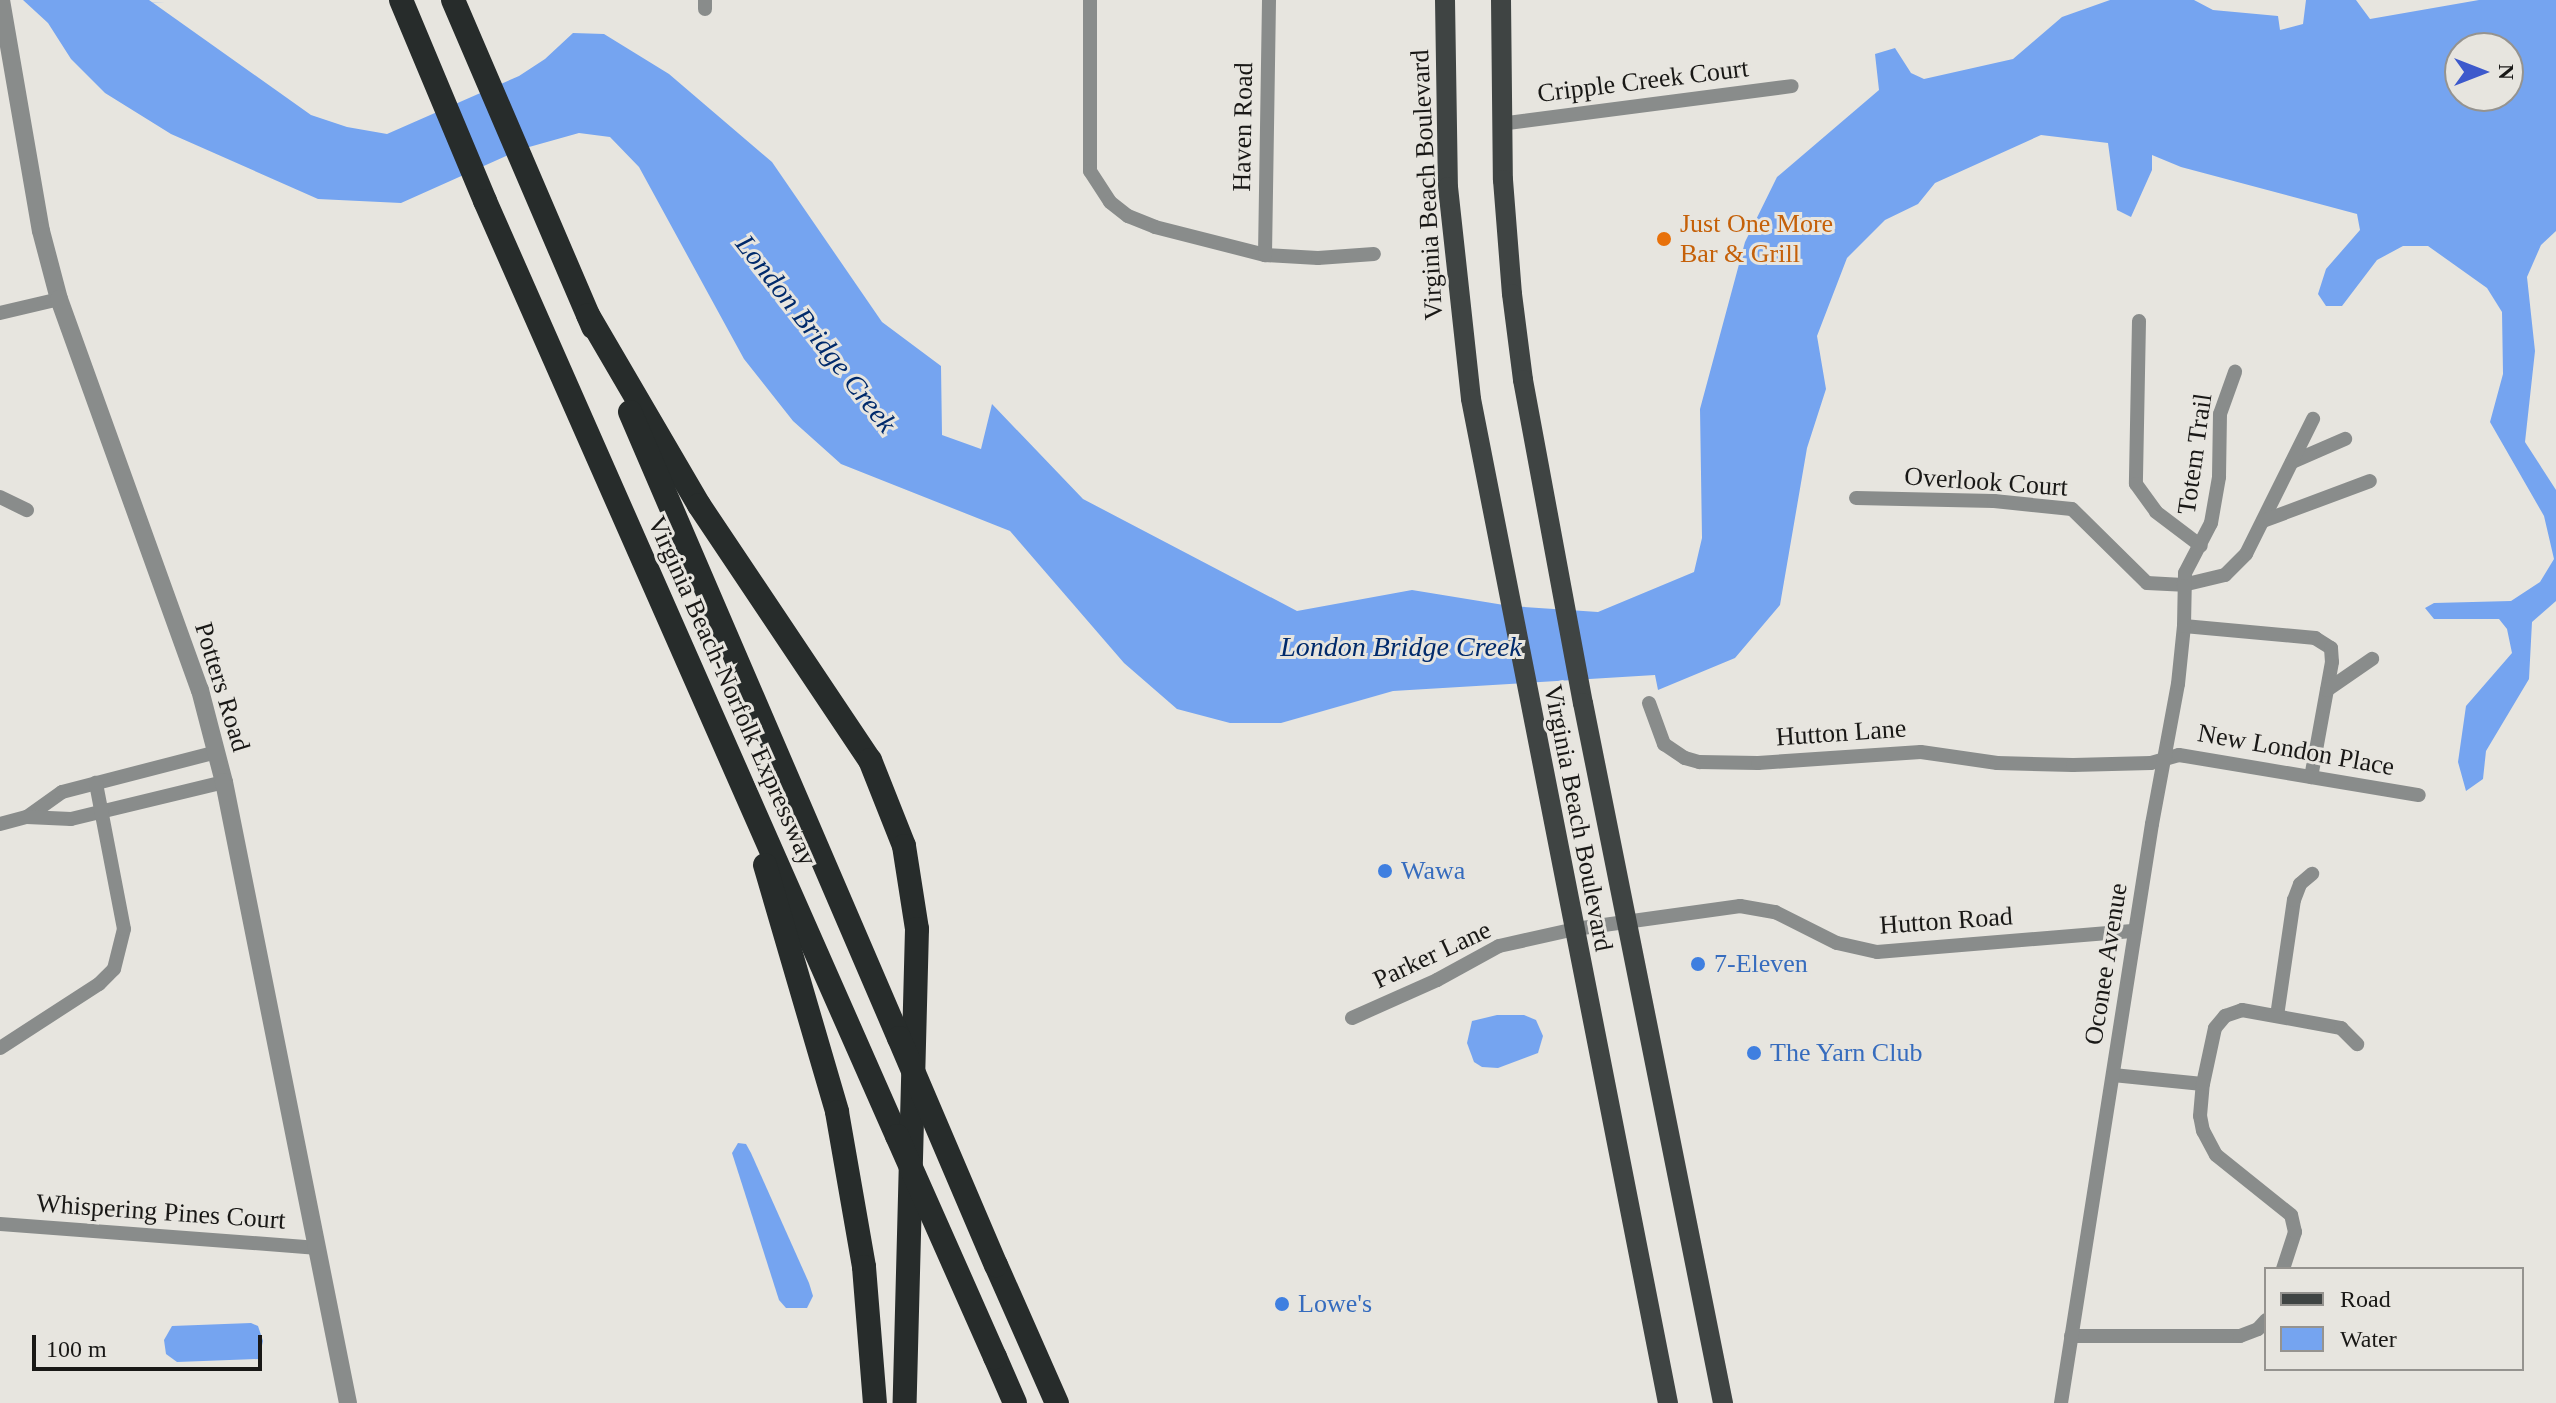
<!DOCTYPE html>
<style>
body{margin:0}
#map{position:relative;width:2556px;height:1403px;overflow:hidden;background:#e7e5df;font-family:"Times New Roman",serif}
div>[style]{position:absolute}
.water>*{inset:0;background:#75a4f0}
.minor>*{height:14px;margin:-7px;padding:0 7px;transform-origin:7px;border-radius:7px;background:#898c8b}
.tertiary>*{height:18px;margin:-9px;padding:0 9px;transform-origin:9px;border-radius:9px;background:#898c8b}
.primary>*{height:20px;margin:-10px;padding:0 10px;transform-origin:10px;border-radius:10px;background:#3f4443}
.motorway>*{height:24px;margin:-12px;padding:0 12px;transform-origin:12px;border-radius:12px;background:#272c2b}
.motorway-bridge>*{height:24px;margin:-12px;padding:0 12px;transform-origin:12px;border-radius:12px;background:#272c2b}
.dots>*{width:22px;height:22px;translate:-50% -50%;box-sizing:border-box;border:4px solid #e7e5df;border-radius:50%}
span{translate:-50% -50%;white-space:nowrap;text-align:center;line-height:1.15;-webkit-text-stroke:6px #e7e5df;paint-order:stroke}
.street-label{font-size:26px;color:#191816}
.food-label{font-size:26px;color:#c56008}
.left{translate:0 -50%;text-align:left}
.shop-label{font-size:26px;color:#366cbe}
.water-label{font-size:28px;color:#002a6b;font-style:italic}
.legend{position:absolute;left:2264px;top:1267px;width:260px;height:104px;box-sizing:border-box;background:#e7e5df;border:2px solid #95938f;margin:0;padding:10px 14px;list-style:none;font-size:24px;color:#191816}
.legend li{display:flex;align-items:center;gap:16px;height:40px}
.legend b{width:40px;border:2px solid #95938f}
.north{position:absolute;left:2444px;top:32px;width:80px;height:80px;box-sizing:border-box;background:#e7e5df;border:2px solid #95938f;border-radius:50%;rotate:90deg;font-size:22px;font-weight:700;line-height:32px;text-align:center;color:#191816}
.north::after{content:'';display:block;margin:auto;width:28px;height:36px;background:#3d59cc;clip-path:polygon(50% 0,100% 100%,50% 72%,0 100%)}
.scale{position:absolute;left:32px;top:1335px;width:230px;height:36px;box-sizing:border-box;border:4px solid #191816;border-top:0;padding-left:10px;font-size:24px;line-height:28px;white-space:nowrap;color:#191816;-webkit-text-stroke:6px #e7e5df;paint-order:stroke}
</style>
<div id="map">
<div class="water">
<div style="clip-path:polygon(evenodd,23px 0,149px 0,311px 115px,347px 127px,387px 134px,519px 76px,545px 59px,573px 33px,604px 34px,669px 74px,772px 162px,882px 322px,941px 366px,942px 435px,981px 449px,992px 404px,1083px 499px,1297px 611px,1412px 590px,1510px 606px,1598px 612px,1694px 572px,1702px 538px,1700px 409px,1745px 242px,1777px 177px,1879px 90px,1875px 54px,1895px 48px,1911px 73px,1924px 79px,2013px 59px,2062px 17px,2110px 0,2194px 0,2213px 10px,2278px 16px,2280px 30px,2303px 24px,2306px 0,2356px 0,2370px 19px,2479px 0,2556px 0,2556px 231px,2541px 245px,2527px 277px,2535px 351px,2525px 442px,2556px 490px,2556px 601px,2532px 622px,2529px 679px,2486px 751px,2483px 779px,2466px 791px,2458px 762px,2466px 706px,2512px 653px,2507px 629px,2499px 619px,2434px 619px,2425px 608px,2434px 603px,2511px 601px,2540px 582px,2554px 559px,2544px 516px,2490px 422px,2503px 374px,2502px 312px,2487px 288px,2428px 246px,2403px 246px,2377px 260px,2342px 306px,2326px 306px,2318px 294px,2326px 269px,2360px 230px,2357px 214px,2181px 167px,2152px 155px,2152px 170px,2131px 217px,2117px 210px,2108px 143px,2041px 135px,1935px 183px,1918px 204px,1885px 220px,1847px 258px,1817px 336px,1826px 389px,1807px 448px,1780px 605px,1735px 658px,1658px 690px,1655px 675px,1393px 691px,1281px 723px,1230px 723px,1177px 709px,1124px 663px,1010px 531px,841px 464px,793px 421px,744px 359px,639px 167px,610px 137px,579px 133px,522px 149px,401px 203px,318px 199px,171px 134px,105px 93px,71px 59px,48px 23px,23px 0,2460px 48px,2508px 48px,2508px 96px,2460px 96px,2460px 48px)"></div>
<div style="clip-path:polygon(1497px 1015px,1524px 1015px,1536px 1020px,1543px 1036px,1538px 1053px,1498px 1068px,1482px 1067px,1474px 1062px,1467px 1043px,1472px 1021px)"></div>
<div style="clip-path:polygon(738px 1143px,746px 1144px,751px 1153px,809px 1283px,813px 1296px,807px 1308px,786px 1308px,779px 1300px,732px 1153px)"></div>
<div style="clip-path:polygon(251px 1323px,258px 1326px,263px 1341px,259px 1359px,177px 1362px,166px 1354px,164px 1340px,172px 1326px)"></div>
</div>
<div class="minor">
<div style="left:1090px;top:0;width:171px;rotate:90deg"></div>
<div style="left:1090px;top:171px;width:37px;rotate:57deg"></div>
<div style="left:1110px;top:202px;width:23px;rotate:38deg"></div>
<div style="left:1128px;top:216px;width:29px;rotate:22deg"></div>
<div style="left:1155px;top:227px;width:114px;rotate:14.3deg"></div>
<div style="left:1265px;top:255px;width:53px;rotate:3.2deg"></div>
<div style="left:1318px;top:258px;width:56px;rotate:-4.1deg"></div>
<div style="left:705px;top:9px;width:9px;rotate:-90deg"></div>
<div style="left:1500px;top:124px;width:294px;rotate:-7.4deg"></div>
<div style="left:1265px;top:255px;width:255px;rotate:-89.1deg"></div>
<div style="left:0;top:313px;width:61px;rotate:-13.3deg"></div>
<div style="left:2139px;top:321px;width:163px;rotate:91.1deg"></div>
<div style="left:2136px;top:484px;width:34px;rotate:54deg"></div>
<div style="left:2156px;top:512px;width:56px;rotate:37.1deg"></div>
<div style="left:2292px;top:462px;width:58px;rotate:-23.5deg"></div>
<div style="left:0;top:497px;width:30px;rotate:26deg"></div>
<div style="left:1856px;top:498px;width:138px;rotate:1.2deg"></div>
<div style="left:1994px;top:501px;width:78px;rotate:5.9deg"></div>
<div style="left:2072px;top:509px;width:105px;rotate:44.6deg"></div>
<div style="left:2147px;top:583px;width:36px;rotate:3deg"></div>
<div style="left:2183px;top:585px;width:43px;rotate:-13.4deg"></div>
<div style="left:2225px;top:575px;width:30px;rotate:-45deg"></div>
<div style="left:2246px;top:554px;width:151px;rotate:-63.6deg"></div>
<div style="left:2263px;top:521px;width:114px;rotate:-20.5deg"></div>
<div style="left:2184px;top:626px;width:132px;rotate:5.2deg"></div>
<div style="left:2315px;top:638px;width:19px;rotate:32deg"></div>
<div style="left:2331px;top:648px;width:14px;rotate:86deg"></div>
<div style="left:2332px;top:662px;width:117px;rotate:100.3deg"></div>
<div style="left:2327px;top:690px;width:55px;rotate:-34.6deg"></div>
<div style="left:1649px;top:703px;width:44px;rotate:69.9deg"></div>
<div style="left:1664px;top:744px;width:25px;rotate:34deg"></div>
<div style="left:1685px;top:758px;width:15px;rotate:16deg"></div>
<div style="left:1699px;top:762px;width:59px;rotate:1deg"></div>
<div style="left:1758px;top:763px;width:163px;rotate:-3.9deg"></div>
<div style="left:1921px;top:752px;width:77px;rotate:8.2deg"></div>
<div style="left:1997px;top:763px;width:76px;rotate:1.5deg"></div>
<div style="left:2073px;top:765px;width:78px;rotate:-1.5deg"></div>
<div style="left:2151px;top:763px;width:29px;rotate:-16deg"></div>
<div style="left:2179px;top:755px;width:243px;rotate:9.5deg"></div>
<div style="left:27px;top:817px;width:43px;rotate:-35.5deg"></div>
<div style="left:62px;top:792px;width:160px;rotate:-14.5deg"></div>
<div style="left:0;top:824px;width:28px;rotate:-15deg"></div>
<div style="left:27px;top:817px;width:44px;rotate:2.6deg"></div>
<div style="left:71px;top:819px;width:157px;rotate:-13.6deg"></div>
<div style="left:2277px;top:1016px;width:117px;rotate:-81.7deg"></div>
<div style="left:2294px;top:900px;width:17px;rotate:-69deg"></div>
<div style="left:2300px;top:884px;width:16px;rotate:-40deg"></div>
<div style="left:1352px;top:1018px;width:93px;rotate:-24.1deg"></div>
<div style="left:1437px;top:980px;width:71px;rotate:-28.7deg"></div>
<div style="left:1499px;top:946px;width:78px;rotate:-12.6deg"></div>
<div style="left:1575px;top:929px;width:167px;rotate:-7.9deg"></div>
<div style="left:1740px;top:906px;width:36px;rotate:10deg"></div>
<div style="left:1775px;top:912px;width:69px;rotate:26.6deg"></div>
<div style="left:1837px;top:943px;width:41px;rotate:12.7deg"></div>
<div style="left:1877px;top:952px;width:259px;rotate:-4.7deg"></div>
<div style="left:0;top:1048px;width:118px;rotate:-32.9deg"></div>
<div style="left:99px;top:984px;width:21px;rotate:-45deg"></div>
<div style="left:114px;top:969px;width:41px;rotate:-76deg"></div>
<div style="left:124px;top:929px;width:149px;rotate:-100.9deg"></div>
<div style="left:2113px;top:1075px;width:90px;rotate:5.7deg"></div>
<div style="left:0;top:1224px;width:319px;rotate:4.3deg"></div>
<div style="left:2283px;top:1269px;width:39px;rotate:-72deg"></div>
<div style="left:2295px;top:1232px;width:17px;rotate:-103deg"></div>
<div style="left:2291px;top:1215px;width:96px;rotate:-141.3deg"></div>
<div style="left:2216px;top:1155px;width:27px;rotate:-118deg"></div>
<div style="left:2203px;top:1131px;width:15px;rotate:-101deg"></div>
<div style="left:2200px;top:1116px;width:32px;rotate:-85deg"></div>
<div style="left:2203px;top:1084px;width:57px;rotate:-77.9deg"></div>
<div style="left:2215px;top:1028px;width:16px;rotate:-50deg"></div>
<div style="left:2225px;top:1016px;width:18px;rotate:-19deg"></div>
<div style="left:2242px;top:1010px;width:101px;rotate:10.3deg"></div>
<div style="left:2341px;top:1028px;width:23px;rotate:45deg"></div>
<div style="left:2071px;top:1336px;width:169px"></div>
<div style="left:2240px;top:1336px;width:19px;rotate:-21deg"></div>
<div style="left:2258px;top:1329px;width:12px;rotate:-48deg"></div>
<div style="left:2061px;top:1403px;width:586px;rotate:-81.07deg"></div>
<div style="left:2152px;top:824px;width:142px;rotate:-79.5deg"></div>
<div style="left:2178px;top:684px;width:58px;rotate:-84.1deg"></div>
<div style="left:2184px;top:626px;width:53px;rotate:-88.9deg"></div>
<div style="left:2185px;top:573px;width:56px;rotate:-62.5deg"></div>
<div style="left:2211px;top:523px;width:47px;rotate:-80.1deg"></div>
<div style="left:2219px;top:477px;width:63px;rotate:-89.1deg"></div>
<div style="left:2220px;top:414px;width:45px;rotate:-70.3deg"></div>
</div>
<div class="tertiary">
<div style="left:1px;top:0;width:234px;rotate:80.2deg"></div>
<div style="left:41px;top:231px;width:70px;rotate:75.2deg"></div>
<div style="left:59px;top:299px;width:416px;rotate:70.2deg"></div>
<div style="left:200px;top:690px;width:95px;rotate:75.4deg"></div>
<div style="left:224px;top:782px;width:633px;rotate:78.71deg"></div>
</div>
<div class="primary">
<div style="left:1445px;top:0;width:187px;rotate:89.1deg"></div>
<div style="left:1448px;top:187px;width:213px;rotate:83.8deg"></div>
<div style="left:1471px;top:399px;width:1023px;rotate:78.9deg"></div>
<div style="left:1501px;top:0;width:180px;rotate:89.4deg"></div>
<div style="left:1503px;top:180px;width:114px;rotate:85.5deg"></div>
<div style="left:1512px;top:294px;width:87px;rotate:82.7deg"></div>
<div style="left:1523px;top:380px;width:329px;rotate:79.5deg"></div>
<div style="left:1583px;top:703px;width:714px;rotate:78.69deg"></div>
</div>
<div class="motorway">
<div style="left:401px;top:0;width:218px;rotate:67.3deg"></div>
<div style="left:485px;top:201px;width:1022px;rotate:66.22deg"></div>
<div style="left:453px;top:0;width:356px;rotate:66.8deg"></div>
<div style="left:588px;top:315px;width:220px;rotate:59.7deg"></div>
<div style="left:699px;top:505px;width:307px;rotate:56.2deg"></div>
<div style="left:870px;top:760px;width:92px;rotate:68.4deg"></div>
<div style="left:904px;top:846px;width:84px;rotate:81.1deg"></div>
<div style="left:917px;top:929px;width:474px;rotate:91.5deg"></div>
<div style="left:630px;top:412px;width:681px;rotate:66.75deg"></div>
<div style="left:765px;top:865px;width:257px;rotate:73.7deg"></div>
<div style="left:837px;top:1112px;width:157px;rotate:80.1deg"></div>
<div style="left:864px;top:1267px;width:136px;rotate:85.4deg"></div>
<div style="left:996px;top:1265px;width:151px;rotate:66.2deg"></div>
<div style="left:995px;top:1357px;width:50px;rotate:66.5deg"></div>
</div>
<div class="motorway-bridge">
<div style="left:899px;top:1038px;width:247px;rotate:66.9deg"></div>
<div style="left:897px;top:1136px;width:242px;rotate:66.1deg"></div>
</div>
<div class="dots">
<div style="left:1664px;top:239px;background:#e8710a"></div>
<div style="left:1385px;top:871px;background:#3f7fe0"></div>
<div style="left:1698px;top:964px;background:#3f7fe0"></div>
<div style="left:1754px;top:1053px;background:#3f7fe0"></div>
<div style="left:1282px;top:1304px;background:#3f7fe0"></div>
</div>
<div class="street-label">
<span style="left:1643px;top:81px;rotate:-7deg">Cripple Creek Court</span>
<span style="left:1243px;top:127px;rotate:-89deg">Haven Road</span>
<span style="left:1427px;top:185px;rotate:-93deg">Virginia Beach Boulevard</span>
<span style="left:2195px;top:454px;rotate:-82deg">Totem Trail</span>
<span style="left:1986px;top:482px;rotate:4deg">Overlook Court</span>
<span style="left:222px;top:687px;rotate:73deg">Potters Road</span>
<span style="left:732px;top:691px;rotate:66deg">Virginia Beach-Norfolk Expressway</span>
<span style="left:1841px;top:733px;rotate:-4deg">Hutton Lane</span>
<span style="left:2296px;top:750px;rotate:10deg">New London Place</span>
<span style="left:1578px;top:818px;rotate:79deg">Virginia Beach Boulevard</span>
<span style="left:1946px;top:921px;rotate:-4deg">Hutton Road</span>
<span style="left:1432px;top:955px;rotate:-25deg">Parker Lane</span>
<span style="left:2106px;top:964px;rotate:-81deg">Oconee Avenue</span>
<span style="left:161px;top:1212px;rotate:4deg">Whispering Pines Court</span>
</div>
<div class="food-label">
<span class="left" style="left:1680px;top:239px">Just One More<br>Bar &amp; Grill</span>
</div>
<div class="shop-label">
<span class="left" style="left:1401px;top:871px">Wawa</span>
<span class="left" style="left:1714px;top:964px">7-Eleven</span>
<span class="left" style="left:1770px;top:1053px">The Yarn Club</span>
<span class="left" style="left:1298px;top:1304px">Lowe's</span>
</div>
<div class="water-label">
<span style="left:816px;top:334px;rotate:52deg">London Bridge Creek</span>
<span style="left:1401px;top:647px">London Bridge Creek</span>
</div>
<ul class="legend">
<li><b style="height:10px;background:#3f4443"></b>Road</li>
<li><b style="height:22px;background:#75a4f0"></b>Water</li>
</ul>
<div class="north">N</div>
<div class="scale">100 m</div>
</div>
